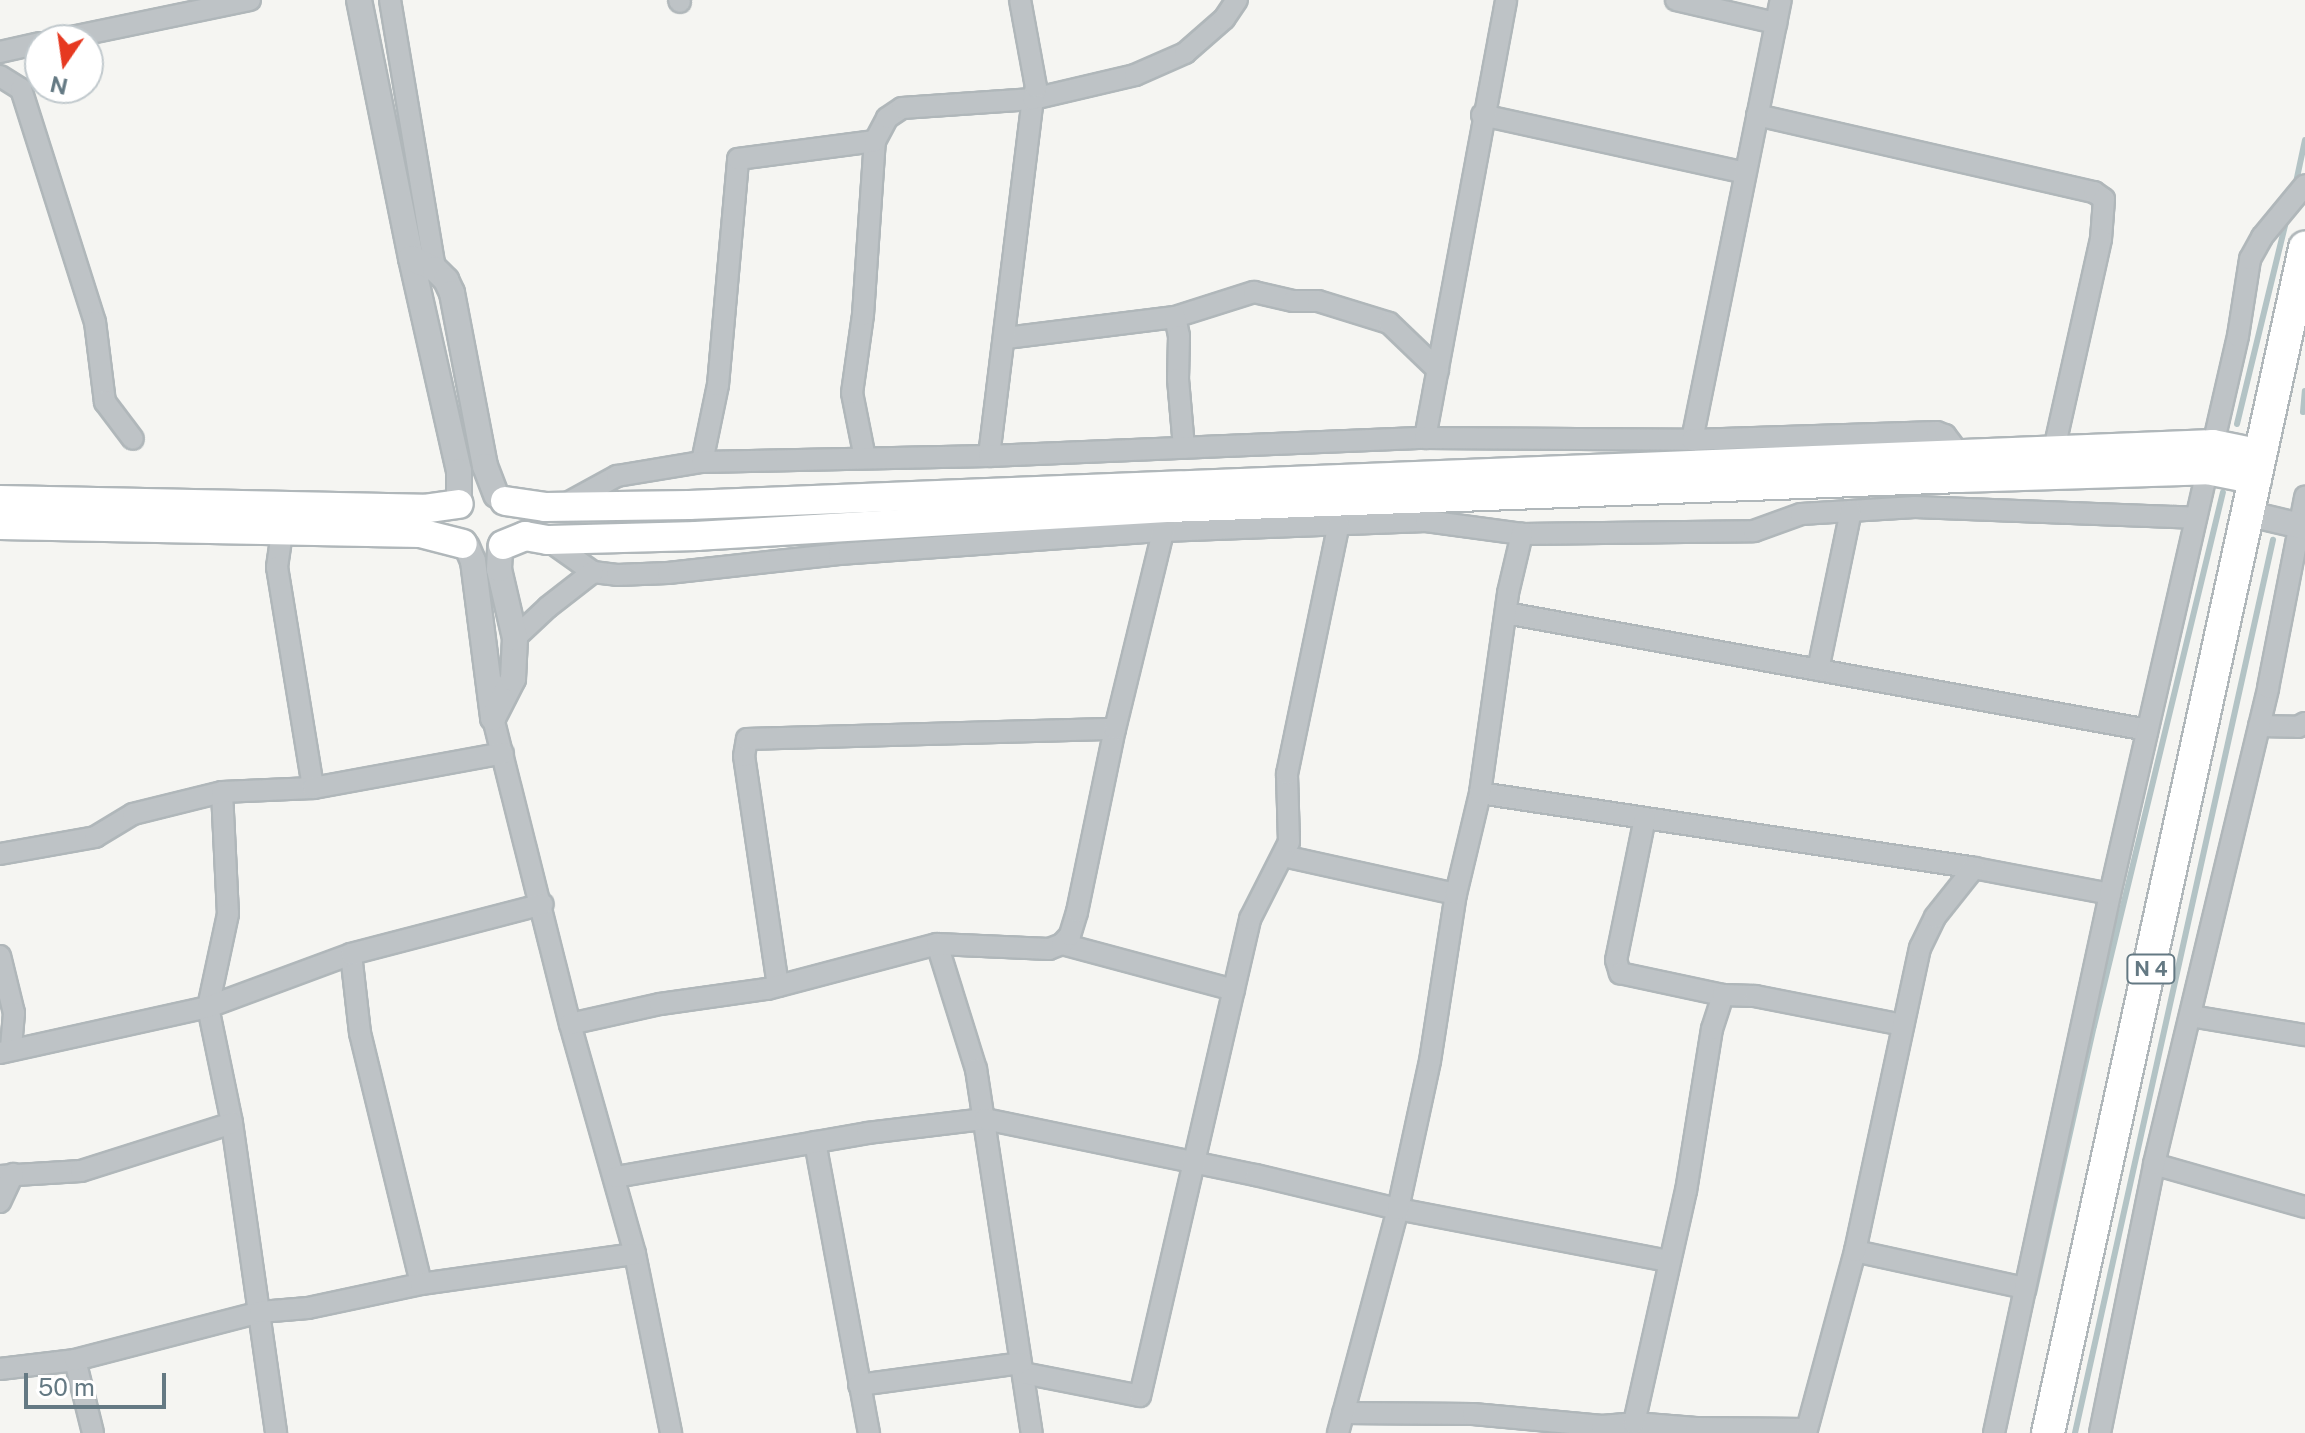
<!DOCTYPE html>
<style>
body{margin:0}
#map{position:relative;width:2305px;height:1433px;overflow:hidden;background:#f5f5f2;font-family:"Public Sans",sans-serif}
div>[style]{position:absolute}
.stream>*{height:6px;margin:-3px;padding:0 3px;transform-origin:3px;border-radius:3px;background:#b3c3c5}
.roads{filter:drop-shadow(2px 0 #b0b7ba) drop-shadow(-2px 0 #b0b7ba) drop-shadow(0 2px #b0b7ba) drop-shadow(0 -2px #b0b7ba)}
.minor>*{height:20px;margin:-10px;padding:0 10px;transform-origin:10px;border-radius:10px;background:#bec3c6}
.tertiary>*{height:24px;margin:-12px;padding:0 12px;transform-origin:12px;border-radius:12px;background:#bec3c6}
.secondary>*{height:28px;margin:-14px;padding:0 14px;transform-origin:14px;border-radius:14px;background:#fff}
.trunk>*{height:32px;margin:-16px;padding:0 16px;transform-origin:16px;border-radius:16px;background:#fff}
span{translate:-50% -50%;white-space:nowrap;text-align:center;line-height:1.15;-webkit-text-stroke:8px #fff;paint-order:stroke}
.shield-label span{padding:2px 6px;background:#fff;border:2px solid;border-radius:6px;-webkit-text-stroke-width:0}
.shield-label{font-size:20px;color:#647983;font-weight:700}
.north{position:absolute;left:24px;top:24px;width:80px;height:80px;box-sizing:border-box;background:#fff;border:2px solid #c1c9cd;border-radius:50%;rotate:193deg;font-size:22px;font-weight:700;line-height:32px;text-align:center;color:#647983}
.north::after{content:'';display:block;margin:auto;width:28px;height:36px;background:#e63921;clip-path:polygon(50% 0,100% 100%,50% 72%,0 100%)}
.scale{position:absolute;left:24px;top:1373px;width:142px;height:36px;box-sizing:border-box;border:4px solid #647983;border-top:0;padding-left:10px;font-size:24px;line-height:28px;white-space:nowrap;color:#647983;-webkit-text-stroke:6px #fff;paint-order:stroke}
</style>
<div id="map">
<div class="stream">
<div style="left:2295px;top:187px;width:48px;rotate:-78deg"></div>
<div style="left:2303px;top:412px;width:21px;rotate:-85deg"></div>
<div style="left:2237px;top:424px;width:213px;rotate:-76.4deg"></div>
<div style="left:2034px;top:1294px;width:275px;rotate:-77.4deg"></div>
<div style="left:2094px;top:1026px;width:549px;rotate:-76.42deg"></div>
<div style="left:2075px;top:1433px;width:915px;rotate:-77.5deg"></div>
</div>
<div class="roads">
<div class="minor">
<div style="left:390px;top:0;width:273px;rotate:80.5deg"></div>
<div style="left:679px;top:0;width:2px;rotate:63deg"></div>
<div style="left:1676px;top:0;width:103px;rotate:13deg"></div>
<div style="left:57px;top:40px;width:197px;rotate:-11.7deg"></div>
<div style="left:0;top:52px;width:41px;rotate:-12.7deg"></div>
<div style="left:0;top:76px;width:25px;rotate:32deg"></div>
<div style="left:21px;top:89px;width:244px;rotate:72.4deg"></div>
<div style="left:95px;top:322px;width:81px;rotate:82.9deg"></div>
<div style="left:105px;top:402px;width:46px;rotate:52.9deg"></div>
<div style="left:1482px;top:115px;width:269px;rotate:12.4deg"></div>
<div style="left:1757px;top:115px;width:346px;rotate:12.9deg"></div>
<div style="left:2094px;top:192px;width:12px;rotate:35deg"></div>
<div style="left:2104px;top:199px;width:40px;rotate:94.3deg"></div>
<div style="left:2101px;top:239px;width:215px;rotate:102.6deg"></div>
<div style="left:1175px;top:317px;width:83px;rotate:-17.6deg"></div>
<div style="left:1254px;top:292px;width:40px;rotate:13deg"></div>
<div style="left:1293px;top:301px;width:25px"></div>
<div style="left:1318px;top:301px;width:74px;rotate:17.2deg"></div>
<div style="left:1389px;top:323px;width:68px;rotate:43.8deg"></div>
<div style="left:1006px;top:338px;width:170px;rotate:-7.1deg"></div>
<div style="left:1175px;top:317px;width:19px;rotate:78deg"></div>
<div style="left:1179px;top:336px;width:43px;rotate:91.3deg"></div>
<div style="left:1178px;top:379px;width:69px;rotate:85deg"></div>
<div style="left:1425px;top:438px;width:445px;rotate:-79.5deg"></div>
<div style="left:1692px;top:440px;width:449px;rotate:-78.6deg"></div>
<div style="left:989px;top:456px;width:360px;rotate:-83deg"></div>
<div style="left:1033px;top:99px;width:105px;rotate:-13.2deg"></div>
<div style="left:1135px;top:75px;width:55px;rotate:-23.7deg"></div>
<div style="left:1185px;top:53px;width:52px;rotate:-41.1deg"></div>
<div style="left:1224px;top:19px;width:23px;rotate:-56deg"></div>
<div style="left:865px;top:458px;width:66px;rotate:-101.3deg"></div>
<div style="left:852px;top:393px;width:79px;rotate:-82deg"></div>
<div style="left:863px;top:315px;width:174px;rotate:-86.1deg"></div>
<div style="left:702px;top:462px;width:79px;rotate:-78.3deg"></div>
<div style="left:718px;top:385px;width:227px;rotate:-84.9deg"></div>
<div style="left:738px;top:159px;width:138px;rotate:-7.5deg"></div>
<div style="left:875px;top:141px;width:26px;rotate:-62deg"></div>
<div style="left:887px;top:118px;width:18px;rotate:-34deg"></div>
<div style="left:902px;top:108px;width:131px;rotate:-3.9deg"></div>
<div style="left:1033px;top:99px;width:12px;rotate:-76deg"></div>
<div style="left:1036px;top:87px;width:88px;rotate:-100.4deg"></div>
<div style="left:562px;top:506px;width:63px;rotate:-28.6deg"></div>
<div style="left:617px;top:476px;width:86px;rotate:-9.4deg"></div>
<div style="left:702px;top:462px;width:287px;rotate:-1.2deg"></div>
<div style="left:989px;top:456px;width:436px;rotate:-2.4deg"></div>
<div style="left:1425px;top:438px;width:267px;rotate:0.4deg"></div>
<div style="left:1692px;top:440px;width:245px;rotate:-1.9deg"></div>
<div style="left:1937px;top:432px;width:9px;rotate:21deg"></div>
<div style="left:1945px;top:435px;width:21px;rotate:53deg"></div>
<div style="left:1958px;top:452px;width:10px;rotate:84deg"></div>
<div style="left:284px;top:519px;width:49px;rotate:98.3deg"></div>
<div style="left:277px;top:567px;width:224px;rotate:80.7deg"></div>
<div style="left:548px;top:540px;width:55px;rotate:35.4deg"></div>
<div style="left:593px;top:572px;width:24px;rotate:7deg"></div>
<div style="left:617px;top:575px;width:51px;rotate:-2.2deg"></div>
<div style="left:668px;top:573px;width:172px;rotate:-6.3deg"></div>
<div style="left:839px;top:554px;width:325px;rotate:-4.1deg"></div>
<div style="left:1163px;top:531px;width:263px;rotate:-2.2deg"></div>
<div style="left:1426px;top:521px;width:97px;rotate:7.7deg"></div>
<div style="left:1522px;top:534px;width:232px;rotate:-0.7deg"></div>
<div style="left:1754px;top:531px;width:50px;rotate:-19.9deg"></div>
<div style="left:1801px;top:514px;width:114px;rotate:-3.5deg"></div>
<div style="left:1915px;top:507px;width:281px;rotate:2.2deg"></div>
<div style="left:1506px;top:613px;width:652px;rotate:10.34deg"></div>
<div style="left:515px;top:638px;width:45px;rotate:-43.2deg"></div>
<div style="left:548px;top:607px;width:57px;rotate:-37.9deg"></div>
<div style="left:1818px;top:670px;width:162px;rotate:-78.3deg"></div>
<div style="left:493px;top:718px;width:316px;rotate:75.9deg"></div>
<div style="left:570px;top:1024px;width:239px;rotate:74.2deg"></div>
<div style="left:635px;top:1254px;width:183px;rotate:78.6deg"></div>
<div style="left:2259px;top:726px;width:39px;rotate:1deg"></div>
<div style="left:2298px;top:727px;width:8px;rotate:-30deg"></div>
<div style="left:222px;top:792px;width:122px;rotate:87.2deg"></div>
<div style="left:228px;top:914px;width:95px;rotate:102.1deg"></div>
<div style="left:208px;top:1007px;width:118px;rotate:78.3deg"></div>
<div style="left:232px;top:1123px;width:313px;rotate:81.9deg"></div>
<div style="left:1480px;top:793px;width:500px;rotate:8.6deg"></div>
<div style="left:1974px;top:868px;width:138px;rotate:10.8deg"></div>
<div style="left:1645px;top:818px;width:145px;rotate:101.5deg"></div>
<div style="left:1616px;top:960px;width:14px;rotate:73deg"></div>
<div style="left:1620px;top:973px;width:105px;rotate:12.1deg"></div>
<div style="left:0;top:854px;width:97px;rotate:-10.1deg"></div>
<div style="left:95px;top:837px;width:44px;rotate:-31.2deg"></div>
<div style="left:133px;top:814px;width:92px;rotate:-13.9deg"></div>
<div style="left:222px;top:792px;width:91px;rotate:-2.5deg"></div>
<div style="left:313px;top:788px;width:193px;rotate:-10.4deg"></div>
<div style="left:1283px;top:856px;width:177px;rotate:12.4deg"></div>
<div style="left:937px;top:944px;width:131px;rotate:72.7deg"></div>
<div style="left:976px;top:1069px;width:368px;rotate:81.3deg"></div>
<div style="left:1062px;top:944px;width:178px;rotate:15deg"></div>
<div style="left:351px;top:954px;width:80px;rotate:83.5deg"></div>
<div style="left:360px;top:1033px;width:258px;rotate:76.3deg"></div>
<div style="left:0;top:956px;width:59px;rotate:76.2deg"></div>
<div style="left:14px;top:1013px;width:37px;rotate:95deg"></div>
<div style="left:778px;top:986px;width:232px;rotate:-98.4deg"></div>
<div style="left:744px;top:756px;width:17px;rotate:-80deg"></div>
<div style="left:747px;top:739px;width:368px;rotate:-1.6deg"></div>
<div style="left:2191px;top:1016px;width:116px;rotate:9.5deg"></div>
<div style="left:570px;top:1024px;width:92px;rotate:-12.5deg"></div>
<div style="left:660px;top:1004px;width:108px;rotate:-8deg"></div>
<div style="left:767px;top:989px;width:176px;rotate:-14.8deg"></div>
<div style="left:937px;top:944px;width:112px;rotate:2.6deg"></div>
<div style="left:1049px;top:949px;width:14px;rotate:-21deg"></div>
<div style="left:1062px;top:944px;width:12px;rotate:-48deg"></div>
<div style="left:1070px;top:935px;width:24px;rotate:-73deg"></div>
<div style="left:1077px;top:912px;width:187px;rotate:-78.3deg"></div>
<div style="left:1115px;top:729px;width:215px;rotate:-76.3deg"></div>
<div style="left:0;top:1053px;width:213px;rotate:-12.5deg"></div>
<div style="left:208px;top:1007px;width:153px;rotate:-20.3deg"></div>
<div style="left:351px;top:954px;width:198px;rotate:-14.6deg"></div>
<div style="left:815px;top:1142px;width:296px;rotate:79.5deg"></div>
<div style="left:2154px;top:1164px;width:157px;rotate:15.9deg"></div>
<div style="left:0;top:1176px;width:81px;rotate:-3.5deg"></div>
<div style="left:81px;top:1171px;width:158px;rotate:-17.6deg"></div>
<div style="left:616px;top:1177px;width:255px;rotate:-9.9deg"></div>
<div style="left:867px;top:1133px;width:119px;rotate:-6.8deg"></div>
<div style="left:985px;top:1119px;width:277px;rotate:11.7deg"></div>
<div style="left:1256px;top:1175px;width:146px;rotate:13.5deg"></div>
<div style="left:1398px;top:1209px;width:275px;rotate:10.9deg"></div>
<div style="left:0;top:1202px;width:31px;rotate:-65deg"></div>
<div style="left:1855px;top:1251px;width:174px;rotate:12.3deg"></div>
<div style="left:75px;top:1360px;width:75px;rotate:76.1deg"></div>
<div style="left:0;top:1369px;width:76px;rotate:-6.8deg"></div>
<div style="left:75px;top:1360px;width:191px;rotate:-14.5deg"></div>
<div style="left:260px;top:1312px;width:48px;rotate:-4.8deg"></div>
<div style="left:308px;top:1308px;width:116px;rotate:-12deg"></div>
<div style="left:421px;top:1284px;width:216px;rotate:-8deg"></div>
<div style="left:1023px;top:1373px;width:119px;rotate:11.1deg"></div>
<div style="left:1140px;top:1396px;width:490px;rotate:-77deg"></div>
<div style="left:1250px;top:919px;width:86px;rotate:-63.1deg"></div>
<div style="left:1289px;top:842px;width:68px;rotate:-91.7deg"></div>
<div style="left:1287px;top:774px;width:255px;rotate:-78.3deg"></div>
<div style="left:859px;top:1385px;width:163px;rotate:-7.7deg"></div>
<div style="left:1343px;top:1413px;width:130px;rotate:0.4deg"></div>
<div style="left:1473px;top:1414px;width:130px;rotate:5.3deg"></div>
<div style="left:1602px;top:1426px;width:32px;rotate:-5deg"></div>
<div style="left:1634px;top:1423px;width:62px;rotate:4.6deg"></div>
<div style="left:1696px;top:1428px;width:110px;rotate:0.5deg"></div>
<div style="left:1634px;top:1423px;width:238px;rotate:-77.4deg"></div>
<div style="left:1686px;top:1191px;width:164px;rotate:-80.9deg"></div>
<div style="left:1712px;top:1029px;width:36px;rotate:-72deg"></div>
<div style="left:1723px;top:995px;width:32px;rotate:2deg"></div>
<div style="left:1755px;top:996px;width:151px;rotate:11.1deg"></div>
<div style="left:1338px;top:1433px;width:232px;rotate:-75deg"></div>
<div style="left:1398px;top:1209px;width:151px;rotate:-77.8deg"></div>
<div style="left:1430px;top:1061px;width:169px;rotate:-81.2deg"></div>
<div style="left:1456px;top:894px;width:104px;rotate:-76.6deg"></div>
<div style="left:1480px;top:793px;width:202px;rotate:-82deg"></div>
<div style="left:1508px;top:593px;width:61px;rotate:-76.7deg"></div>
<div style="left:1806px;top:1433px;width:188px;rotate:-74.9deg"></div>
<div style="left:1855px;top:1251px;width:310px;rotate:-77.9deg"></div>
<div style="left:1920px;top:948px;width:34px;rotate:-64deg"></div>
<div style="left:1935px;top:917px;width:63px;rotate:-51.5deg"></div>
<div style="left:1994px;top:1433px;width:551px;rotate:-77.85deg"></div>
<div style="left:2110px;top:894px;width:572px;rotate:-77.08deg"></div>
<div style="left:2238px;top:336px;width:78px;rotate:-81.1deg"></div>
<div style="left:2250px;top:259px;width:25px;rotate:-61deg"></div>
<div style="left:2262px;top:237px;width:67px;rotate:-50.4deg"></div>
<div style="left:2100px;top:1433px;width:274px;rotate:-78.6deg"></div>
<div style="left:2154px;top:1164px;width:489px;rotate:-76.5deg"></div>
<div style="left:2268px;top:688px;width:195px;rotate:-79deg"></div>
</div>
<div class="tertiary">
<div style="left:359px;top:0;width:263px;rotate:78.6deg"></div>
<div style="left:411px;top:258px;width:218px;rotate:77.3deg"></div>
<div style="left:459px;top:471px;width:33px;rotate:90deg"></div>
<div style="left:411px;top:258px;width:26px;rotate:25deg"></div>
<div style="left:435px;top:269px;width:16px;rotate:45deg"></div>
<div style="left:446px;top:280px;width:14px;rotate:65deg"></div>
<div style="left:452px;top:293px;width:176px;rotate:79.2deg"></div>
<div style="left:485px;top:466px;width:31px;rotate:69deg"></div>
<div style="left:2250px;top:514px;width:57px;rotate:13.3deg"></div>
<div style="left:467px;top:547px;width:15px;rotate:67deg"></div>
<div style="left:473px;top:561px;width:158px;rotate:82.7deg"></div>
<div style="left:493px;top:718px;width:44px;rotate:-62.9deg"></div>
<div style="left:513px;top:679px;width:41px;rotate:-87.2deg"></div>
<div style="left:515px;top:638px;width:71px;rotate:-103.1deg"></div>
<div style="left:499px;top:569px;width:22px;rotate:-87deg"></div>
</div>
<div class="secondary">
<div style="left:0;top:500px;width:423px;rotate:1.2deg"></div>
<div style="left:423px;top:509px;width:36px;rotate:-8deg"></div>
<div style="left:505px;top:501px;width:40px;rotate:8.5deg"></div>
<div style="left:545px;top:507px;width:144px;rotate:-0.8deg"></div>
<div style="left:689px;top:505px;width:1525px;rotate:-2.29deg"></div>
<div style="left:2213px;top:444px;width:50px;rotate:11.5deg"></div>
<div style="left:0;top:525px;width:420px;rotate:1.1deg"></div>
<div style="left:420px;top:533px;width:44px;rotate:14.3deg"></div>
<div style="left:503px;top:545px;width:24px;rotate:-22deg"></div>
<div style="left:525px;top:536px;width:23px;rotate:10deg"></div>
<div style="left:548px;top:540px;width:149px;rotate:-1.5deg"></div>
<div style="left:697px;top:536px;width:473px;rotate:-3.4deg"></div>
<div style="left:1169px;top:508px;width:791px;rotate:-2.17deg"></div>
<div style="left:1959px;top:478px;width:248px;rotate:-1.8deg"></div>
<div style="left:2207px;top:470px;width:51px;rotate:11.3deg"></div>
</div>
<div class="trunk">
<div style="left:2048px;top:1433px;width:1213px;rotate:-77.76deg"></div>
</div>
</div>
<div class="shield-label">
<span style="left:2151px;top:969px">N 4</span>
</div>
<div class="north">N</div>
<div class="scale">50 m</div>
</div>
